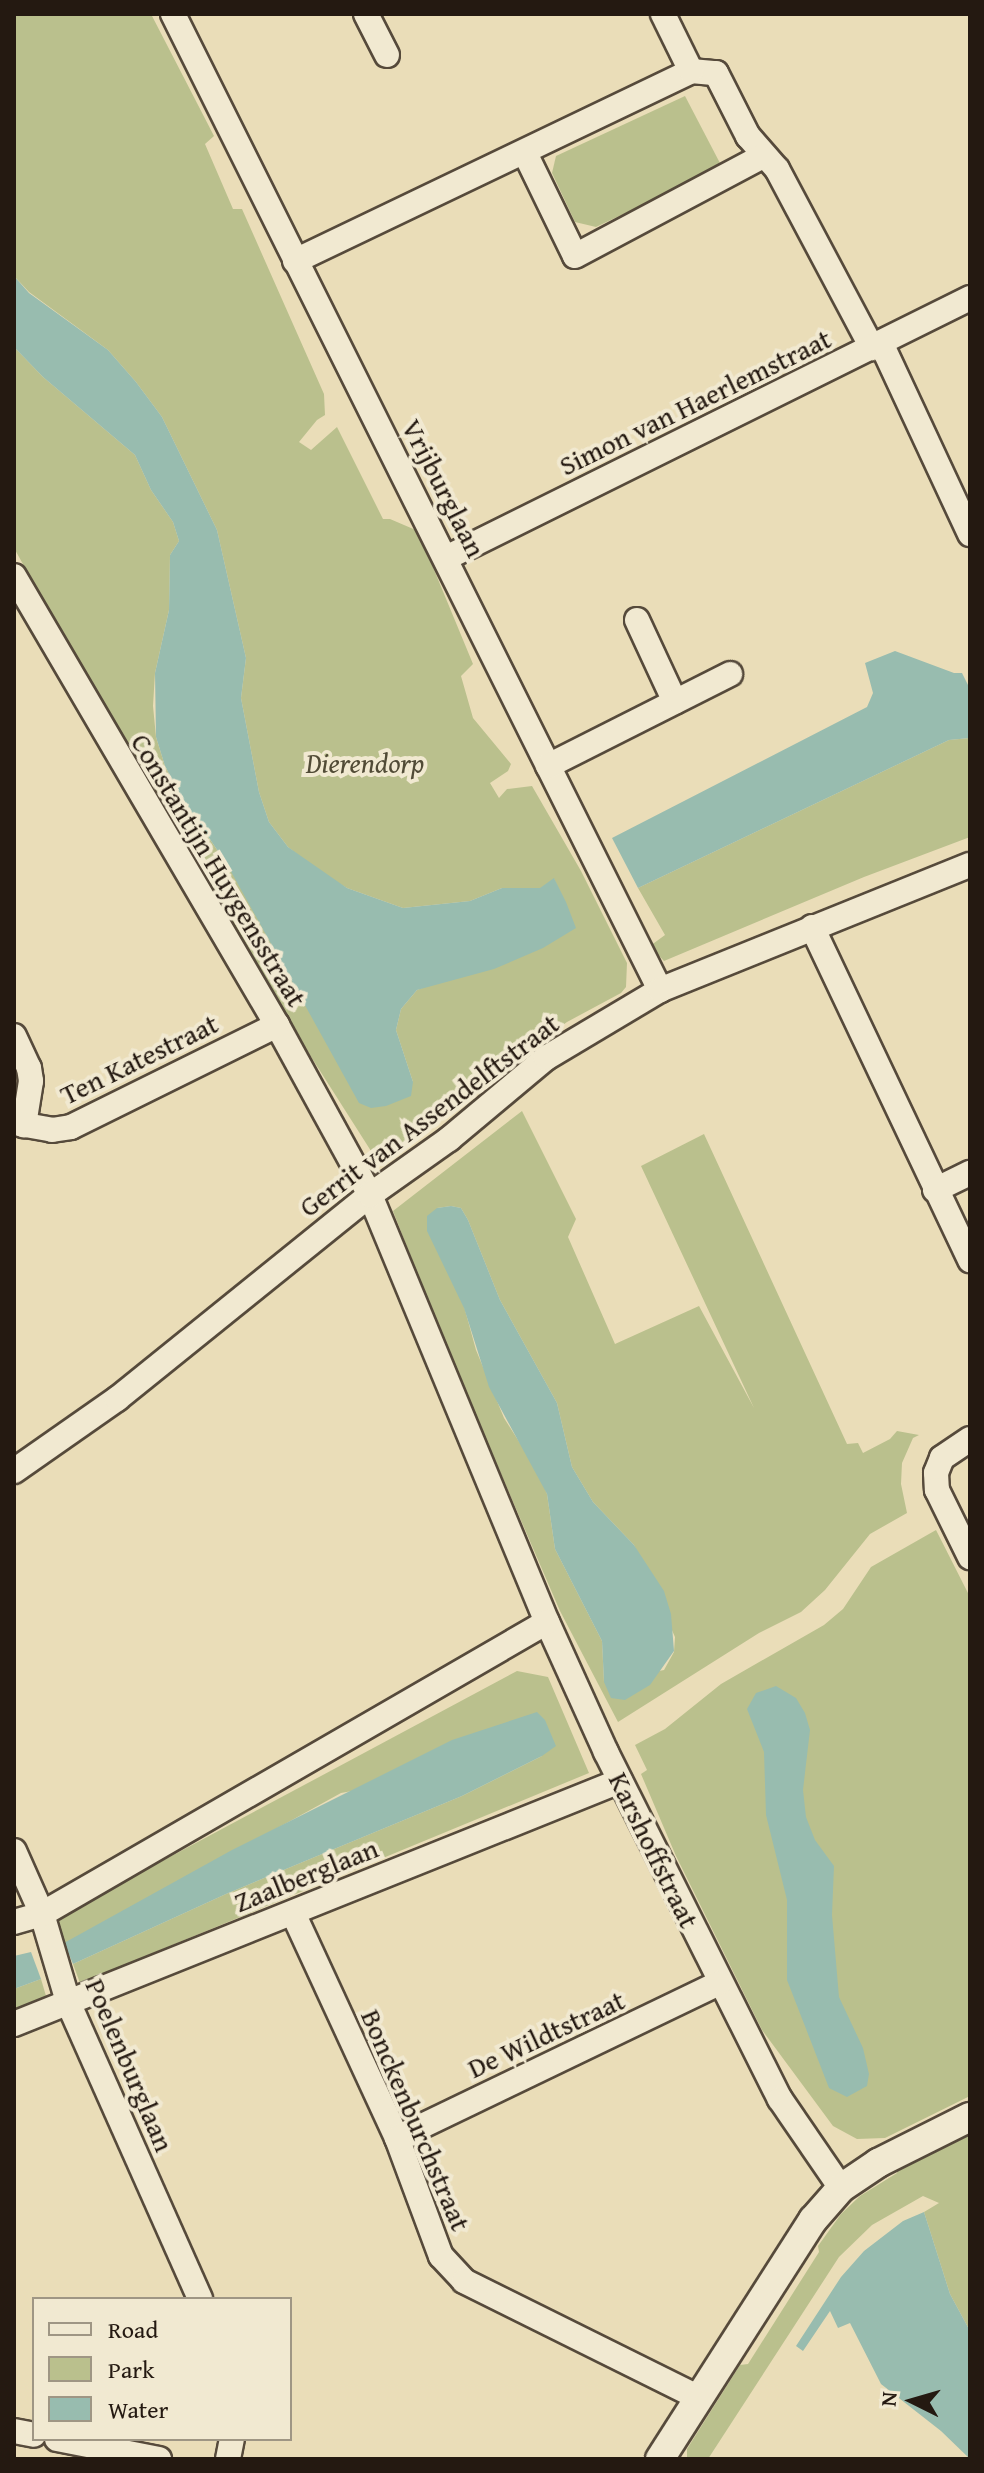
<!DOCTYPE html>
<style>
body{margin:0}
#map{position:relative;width:984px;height:2473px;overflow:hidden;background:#eaddb8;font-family:"Gentium Book Plus",serif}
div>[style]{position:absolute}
.green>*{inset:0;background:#bac08d}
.water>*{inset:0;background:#98bcaf}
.roads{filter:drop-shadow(2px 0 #564a3b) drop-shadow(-2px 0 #564a3b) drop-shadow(0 2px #564a3b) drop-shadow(0 -2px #564a3b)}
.minor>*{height:24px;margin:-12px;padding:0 12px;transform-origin:12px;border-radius:12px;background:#f1e9d1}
.tertiary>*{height:28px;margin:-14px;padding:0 14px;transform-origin:14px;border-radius:14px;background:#f1e9d1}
span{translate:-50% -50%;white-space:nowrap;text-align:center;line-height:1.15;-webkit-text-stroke:8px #f1e9d1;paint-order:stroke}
.street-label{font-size:28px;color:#241911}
.park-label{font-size:28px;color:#514b36;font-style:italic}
.frame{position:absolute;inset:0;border:16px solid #241911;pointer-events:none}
.legend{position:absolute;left:32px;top:2297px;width:260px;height:144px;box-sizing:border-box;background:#f1e9d1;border:2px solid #9f9684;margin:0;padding:10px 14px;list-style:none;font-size:24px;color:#241911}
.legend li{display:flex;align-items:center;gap:16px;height:40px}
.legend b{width:40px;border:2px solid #9f9684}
.north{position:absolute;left:872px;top:2361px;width:80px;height:80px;-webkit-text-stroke:6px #f1e9d1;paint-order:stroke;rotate:275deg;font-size:22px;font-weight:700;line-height:32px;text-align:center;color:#241911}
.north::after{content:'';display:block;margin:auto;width:28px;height:36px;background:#241911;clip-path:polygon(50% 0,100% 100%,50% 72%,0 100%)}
</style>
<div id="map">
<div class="green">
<div style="clip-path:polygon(14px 14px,151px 14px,214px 136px,205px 144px,233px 209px,242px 209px,324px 394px,325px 415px,317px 420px,299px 442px,311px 450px,337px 427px,383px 519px,390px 519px,418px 531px,473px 664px,461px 676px,473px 718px,511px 764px,508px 771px,490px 783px,499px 798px,507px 789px,532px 786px,581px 871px,627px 963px,626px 987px,621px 993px,567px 1022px,491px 1076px,395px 1155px,371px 1151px,273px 997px,117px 733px,14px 548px,14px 347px,43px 377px,135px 455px,151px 490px,173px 522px,179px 541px,170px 555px,169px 610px,155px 673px,153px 706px,156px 737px,165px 766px,180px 795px,228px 866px,413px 1082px,396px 1030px,401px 1009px,417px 990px,575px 927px,554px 879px,541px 888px,502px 888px,470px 901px,403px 908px,347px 888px,318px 871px,288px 847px,269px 822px,259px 792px,241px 698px,246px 658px,217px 530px,162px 417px,136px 382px,108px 350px,29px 292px,14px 276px)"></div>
<div style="clip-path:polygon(685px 96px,722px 167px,596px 227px,575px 222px,552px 173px,556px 156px)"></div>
<div style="clip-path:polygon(970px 738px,970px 837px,864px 877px,664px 961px,650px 946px,665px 935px,638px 888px,949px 740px)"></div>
<div style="clip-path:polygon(evenodd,522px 1111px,576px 1219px,568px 1237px,615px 1344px,699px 1306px,754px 1408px,641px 1166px,704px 1134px,847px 1444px,858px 1443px,863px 1453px,890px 1439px,897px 1431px,919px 1435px,913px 1438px,902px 1463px,901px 1484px,907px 1513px,870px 1534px,825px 1590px,801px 1612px,759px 1633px,618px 1722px,560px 1611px,443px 1339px,393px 1211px,522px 1111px,451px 1206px,461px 1208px,468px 1220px,500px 1300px,557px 1403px,572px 1467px,593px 1502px,634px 1545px,675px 1637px,674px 1652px,664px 1670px,604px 1682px,602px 1641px,555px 1549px,547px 1494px,537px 1470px,504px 1418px,476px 1350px,437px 1208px,451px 1206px)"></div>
<div style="clip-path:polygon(936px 1530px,970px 1597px,970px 2096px,885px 2138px,857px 2139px,833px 2126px,762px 2030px,676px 1856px,641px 1774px,647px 1770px,635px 1745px,665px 1729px,721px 1684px,824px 1625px,843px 1609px,871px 1567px)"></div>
<div style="clip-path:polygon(517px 1671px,548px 1677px,589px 1773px,80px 1983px,73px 1964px,226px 1894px,462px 1796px,542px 1756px,341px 1793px,76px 1939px,64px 1943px,54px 1919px)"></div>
<div style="clip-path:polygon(41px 1979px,46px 1996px,14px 2009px,14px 1989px)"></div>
<div style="clip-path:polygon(970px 2128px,970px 2331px,950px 2294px,924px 2212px,939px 2203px,923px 2196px,872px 2225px,839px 2257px,708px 2459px,687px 2459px,687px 2449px,740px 2365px,748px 2364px,819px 2252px,818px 2246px,841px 2214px,860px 2196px,897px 2173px,898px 2164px)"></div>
</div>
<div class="water">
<div style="clip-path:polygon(14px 276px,29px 293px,108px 350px,136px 382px,162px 417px,217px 530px,246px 658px,241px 698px,259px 792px,269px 822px,288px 847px,347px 888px,403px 908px,470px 901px,502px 888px,540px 888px,554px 878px,566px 902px,576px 928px,543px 948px,494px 969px,417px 990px,401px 1009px,396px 1030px,413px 1082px,411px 1096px,386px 1106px,371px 1108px,359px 1103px,228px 866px,180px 795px,165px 766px,156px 737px,155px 673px,169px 610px,170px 555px,179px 541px,173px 522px,151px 490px,135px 455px,43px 377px,14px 347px)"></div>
<div style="clip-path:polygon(895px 651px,954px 673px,962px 673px,970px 689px,970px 738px,949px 740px,638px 888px,612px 838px,867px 707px,873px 693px,865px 663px)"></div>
<div style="clip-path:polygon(451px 1206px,461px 1208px,468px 1220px,500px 1300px,557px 1403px,572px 1467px,593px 1502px,634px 1545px,664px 1591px,671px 1614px,674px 1651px,650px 1685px,625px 1700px,611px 1698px,604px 1682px,602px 1641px,555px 1549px,547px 1494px,489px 1387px,464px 1308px,427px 1231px,427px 1216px,437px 1208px)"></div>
<div style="clip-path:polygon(776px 1686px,796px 1698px,805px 1713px,810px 1730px,803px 1790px,806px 1817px,815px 1840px,834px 1866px,832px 1915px,839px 1997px,863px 2048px,869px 2074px,867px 2086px,847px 2097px,829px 2088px,787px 1980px,787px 1900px,766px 1815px,764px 1752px,747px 1709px,756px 1693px)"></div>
<div style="clip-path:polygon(537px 1712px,545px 1720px,556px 1746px,542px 1756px,462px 1796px,226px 1894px,73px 1964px,64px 1943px,232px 1850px,452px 1740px)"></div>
<div style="clip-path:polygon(31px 1952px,41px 1979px,14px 1989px,14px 1956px)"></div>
<div style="clip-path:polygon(924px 2212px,950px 2294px,970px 2331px,970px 2459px,941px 2431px,881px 2384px,850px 2323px,838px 2328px,830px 2311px,803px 2351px,796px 2346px,841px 2277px,864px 2251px,903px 2221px)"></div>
</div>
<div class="roads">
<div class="minor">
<div style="left:173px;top:14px;width:1091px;rotate:63.48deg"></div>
<div style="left:366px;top:14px;width:46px;rotate:62.9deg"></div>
<div style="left:691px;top:71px;width:25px;rotate:5deg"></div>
<div style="left:716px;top:73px;width:71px;rotate:63.1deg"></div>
<div style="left:748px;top:136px;width:44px;rotate:48.7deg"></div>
<div style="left:777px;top:169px;width:203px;rotate:62deg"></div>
<div style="left:525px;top:153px;width:114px;rotate:64.1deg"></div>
<div style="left:575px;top:256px;width:213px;rotate:-28deg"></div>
<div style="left:295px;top:261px;width:439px;rotate:-25.6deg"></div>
<div style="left:691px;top:71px;width:64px;rotate:-116.2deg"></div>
<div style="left:881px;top:343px;width:211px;rotate:65deg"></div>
<div style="left:446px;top:558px;width:585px;rotate:-26.39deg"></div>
<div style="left:14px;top:576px;width:520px;rotate:59.64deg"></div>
<div style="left:277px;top:1025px;width:194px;rotate:61.3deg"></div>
<div style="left:370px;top:1195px;width:462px;rotate:67.5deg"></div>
<div style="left:547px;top:1622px;width:143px;rotate:65.6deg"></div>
<div style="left:606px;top:1752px;width:388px;rotate:63.4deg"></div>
<div style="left:780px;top:2099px;width:108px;rotate:55.6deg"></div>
<div style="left:637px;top:620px;width:90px;rotate:65.1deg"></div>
<div style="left:548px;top:766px;width:204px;rotate:-26.8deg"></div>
<div style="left:812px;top:927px;width:369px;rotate:64.6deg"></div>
<div style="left:14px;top:1036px;width:35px;rotate:65deg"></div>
<div style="left:29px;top:1068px;width:13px;rotate:81deg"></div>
<div style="left:31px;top:1081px;width:45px;rotate:99deg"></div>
<div style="left:14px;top:1123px;width:39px;rotate:10deg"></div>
<div style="left:52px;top:1130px;width:19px;rotate:-9deg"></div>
<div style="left:71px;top:1127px;width:230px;rotate:-26.3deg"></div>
<div style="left:935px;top:1190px;width:39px;rotate:-26deg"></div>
<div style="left:970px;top:1439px;width:34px;rotate:146deg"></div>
<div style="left:942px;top:1458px;width:16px;rotate:112deg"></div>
<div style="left:936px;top:1473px;width:17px;rotate:87deg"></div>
<div style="left:937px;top:1490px;width:75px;rotate:63.8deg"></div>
<div style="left:14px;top:1471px;width:126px;rotate:-35deg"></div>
<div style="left:117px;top:1399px;width:325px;rotate:-38.9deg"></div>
<div style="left:370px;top:1195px;width:97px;rotate:-35.3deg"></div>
<div style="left:449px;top:1139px;width:126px;rotate:-39.9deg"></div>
<div style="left:546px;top:1058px;width:133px;rotate:-30.8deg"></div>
<div style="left:660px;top:990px;width:334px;rotate:-22deg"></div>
<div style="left:14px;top:1851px;width:69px;rotate:66deg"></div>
<div style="left:42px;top:1914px;width:92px;rotate:73.5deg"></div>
<div style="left:68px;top:2002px;width:325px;rotate:66deg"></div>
<div style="left:293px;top:1913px;width:248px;rotate:65.2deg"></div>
<div style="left:397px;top:2138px;width:126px;rotate:69.6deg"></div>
<div style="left:441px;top:2256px;width:34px;rotate:47deg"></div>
<div style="left:464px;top:2281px;width:261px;rotate:26.4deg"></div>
<div style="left:14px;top:1922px;width:29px;rotate:-16deg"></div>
<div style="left:42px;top:1914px;width:583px;rotate:-30.04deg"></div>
<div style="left:14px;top:2024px;width:653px;rotate:-21.85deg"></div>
<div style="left:397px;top:2138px;width:357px;rotate:-25.7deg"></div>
<div style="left:14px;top:2431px;width:20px;rotate:11deg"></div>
<div style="left:57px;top:2439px;width:104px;rotate:11.1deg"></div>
<div style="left:228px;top:2459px;width:20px;rotate:-79deg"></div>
</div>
<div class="tertiary">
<div style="left:660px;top:2459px;width:284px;rotate:-57.4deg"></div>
<div style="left:813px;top:2220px;width:43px;rotate:-48.8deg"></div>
<div style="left:841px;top:2188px;width:45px;rotate:-34deg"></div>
<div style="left:878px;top:2163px;width:103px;rotate:-26.6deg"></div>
</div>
</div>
<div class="street-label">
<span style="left:695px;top:402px;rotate:-26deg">Simon van Haerlemstraat</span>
<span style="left:444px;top:488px;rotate:63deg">Vrijburglaan</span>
<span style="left:219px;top:870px;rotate:59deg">Constantijn Huygensstraat</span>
<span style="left:139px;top:1059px;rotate:-26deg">Ten Katestraat</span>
<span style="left:429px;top:1115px;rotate:-37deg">Gerrit van Assendelftstraat</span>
<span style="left:654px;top:1850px;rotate:64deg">Karshoffstraat</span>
<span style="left:306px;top:1875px;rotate:-22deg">Zaalberglaan</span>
<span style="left:546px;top:2034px;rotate:-25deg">De Wildtstraat</span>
<span style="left:130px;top:2065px;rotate:67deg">Poelenburglaan</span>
<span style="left:416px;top:2120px;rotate:67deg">Bonckenburchstraat</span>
</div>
<div class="park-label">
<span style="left:365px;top:763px">Dierendorp</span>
</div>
<div class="frame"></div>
<ul class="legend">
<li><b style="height:10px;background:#f1e9d1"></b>Road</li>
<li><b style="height:22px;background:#bac08d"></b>Park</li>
<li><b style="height:22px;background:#98bcaf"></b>Water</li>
</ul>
<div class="north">N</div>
</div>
